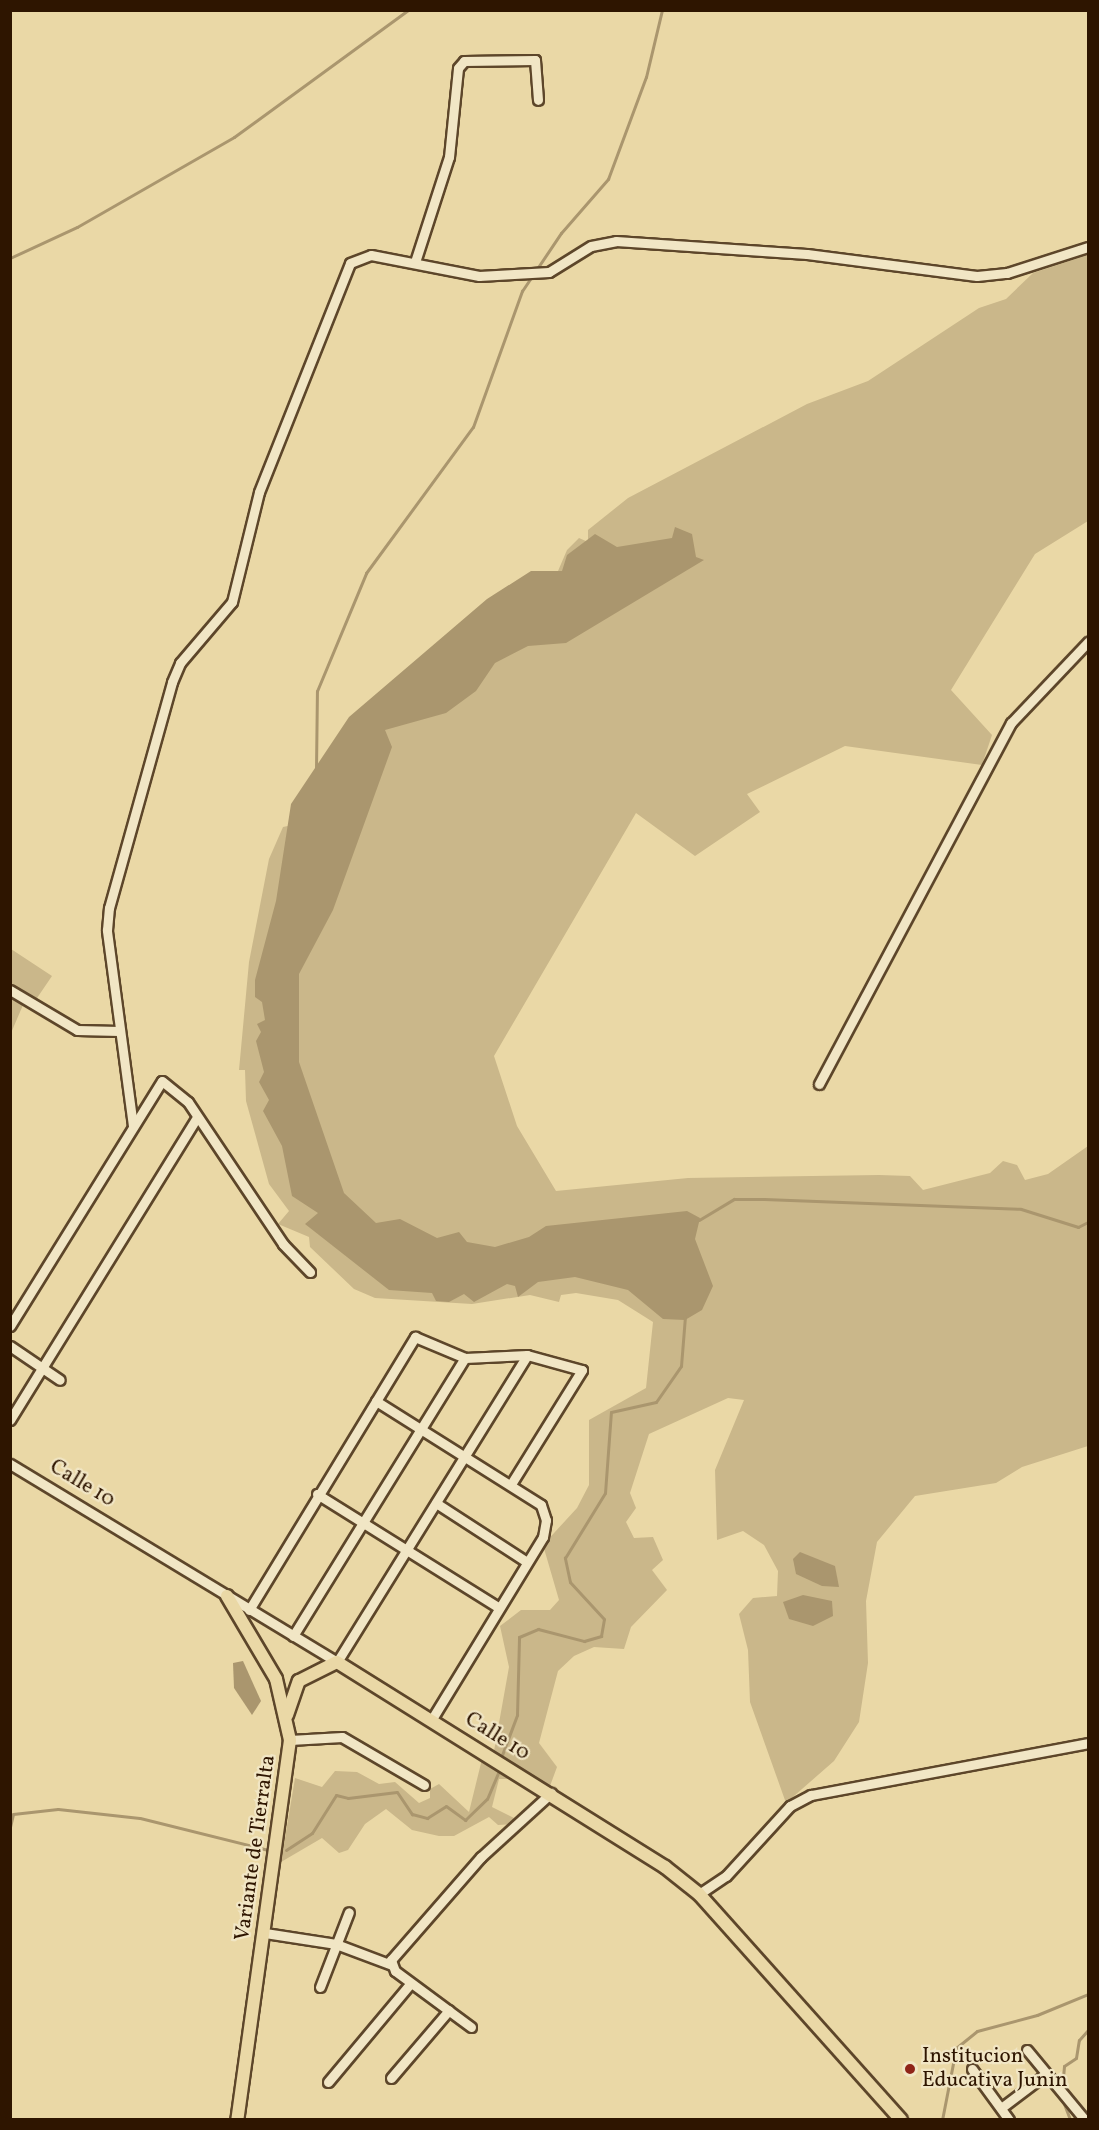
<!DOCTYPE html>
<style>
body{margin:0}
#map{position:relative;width:1099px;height:2130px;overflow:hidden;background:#ead8a6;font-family:Vollkorn,serif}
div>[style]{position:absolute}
.green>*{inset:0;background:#cab78a}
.water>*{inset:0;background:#aa966e}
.stream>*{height:3px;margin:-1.5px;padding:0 1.5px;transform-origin:1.5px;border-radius:1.5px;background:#aa966e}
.roads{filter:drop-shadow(2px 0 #5d462a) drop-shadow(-2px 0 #5d462a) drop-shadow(0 2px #5d462a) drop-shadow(0 -2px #5d462a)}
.minor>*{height:9px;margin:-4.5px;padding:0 4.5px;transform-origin:4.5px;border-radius:4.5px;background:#f1e6c5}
.major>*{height:12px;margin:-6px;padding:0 6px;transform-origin:6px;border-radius:6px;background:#ead8a6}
.dots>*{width:16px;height:16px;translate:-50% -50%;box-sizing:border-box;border:3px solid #f1e6c5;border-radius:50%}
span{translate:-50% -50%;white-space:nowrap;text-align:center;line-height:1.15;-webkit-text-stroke:4.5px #f1e6c5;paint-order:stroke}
.street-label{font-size:21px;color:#2e1500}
.poi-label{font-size:21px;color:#2e1500}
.left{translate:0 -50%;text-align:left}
.frame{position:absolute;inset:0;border:12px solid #2e1500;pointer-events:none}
</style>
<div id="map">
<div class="green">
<div style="clip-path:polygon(1088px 255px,1088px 521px,1035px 554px,951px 690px,992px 735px,982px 765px,845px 746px,747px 794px,760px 812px,695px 856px,636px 813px,494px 1056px,517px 1126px,556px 1191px,688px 1178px,879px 1175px,910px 1176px,923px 1190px,990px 1173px,1003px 1161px,1017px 1165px,1025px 1180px,1048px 1174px,1088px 1146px,1088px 1446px,1022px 1467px,996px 1483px,915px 1496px,877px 1542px,866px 1601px,868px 1663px,859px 1722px,834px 1761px,786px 1803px,750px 1702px,748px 1650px,739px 1614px,753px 1598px,777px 1596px,778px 1571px,764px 1545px,743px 1531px,717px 1540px,715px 1470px,744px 1400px,728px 1398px,649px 1434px,630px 1493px,636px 1508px,626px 1522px,634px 1538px,653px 1537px,663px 1560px,652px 1570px,667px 1590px,631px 1627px,624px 1649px,594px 1647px,574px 1656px,558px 1671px,539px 1743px,557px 1767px,550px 1786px,494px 1751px,509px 1667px,500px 1626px,521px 1610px,550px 1610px,559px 1600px,543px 1545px,577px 1508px,589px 1485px,589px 1420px,646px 1388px,653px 1322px,618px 1300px,576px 1293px,561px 1295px,559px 1302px,530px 1295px,472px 1304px,375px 1298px,354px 1289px,310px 1247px,309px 1237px,278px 1224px,289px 1211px,269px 1184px,246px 1101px,245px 1070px,239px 1070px,249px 962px,269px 859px,283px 827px,302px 823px,355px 742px,540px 575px,558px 571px,567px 550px,579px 538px,588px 542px,588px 530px,628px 498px,807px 404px,868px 381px,979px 308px,1006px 299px,1033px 273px)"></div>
<div style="clip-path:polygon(11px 949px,52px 976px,35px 1001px,23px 1005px,11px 1033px)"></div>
<div style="clip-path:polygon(483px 1755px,508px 1779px,499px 1779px,492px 1807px,514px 1818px,513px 1824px,498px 1825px,489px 1817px,454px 1836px,439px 1836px,412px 1830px,386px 1809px,365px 1824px,348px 1850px,339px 1853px,322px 1838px,281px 1862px,295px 1778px,322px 1787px,335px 1771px,357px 1772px,379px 1784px,395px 1782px,419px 1803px,430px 1798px,430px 1789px,439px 1784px,469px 1812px)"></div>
</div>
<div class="water">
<div style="clip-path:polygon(675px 527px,692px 534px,696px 557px,704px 560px,566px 643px,528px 646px,495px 663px,476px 691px,446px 713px,385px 730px,392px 747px,333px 910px,299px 974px,299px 1062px,344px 1193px,376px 1223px,400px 1219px,437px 1238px,459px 1232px,467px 1242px,495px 1247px,529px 1237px,546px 1226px,687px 1211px,700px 1218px,695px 1239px,713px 1286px,702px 1310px,685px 1320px,663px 1319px,628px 1290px,575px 1277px,538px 1282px,518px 1297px,515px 1286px,507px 1284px,474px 1302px,464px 1294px,449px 1302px,436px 1301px,432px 1293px,389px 1290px,305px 1224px,318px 1213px,292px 1196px,282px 1146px,263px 1111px,269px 1100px,259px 1082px,264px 1072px,256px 1041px,261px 1032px,257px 1024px,265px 1020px,262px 1002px,255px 997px,255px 980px,276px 901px,291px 804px,349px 717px,487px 599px,531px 571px,562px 571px,567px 555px,595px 534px,617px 547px,672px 538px)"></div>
<div style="clip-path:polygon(800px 1552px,835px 1566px,839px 1587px,822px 1586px,796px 1574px,793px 1559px)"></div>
<div style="clip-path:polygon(803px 1595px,832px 1601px,833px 1616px,813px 1626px,789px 1619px,783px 1602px)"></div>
<div style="clip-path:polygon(243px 1661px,261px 1701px,252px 1715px,234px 1688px,233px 1663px)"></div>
</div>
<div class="stream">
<div style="left:10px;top:258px;width:74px;rotate:-24.8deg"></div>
<div style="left:77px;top:227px;width:181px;rotate:-29.8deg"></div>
<div style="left:234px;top:137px;width:215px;rotate:-36.1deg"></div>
<div style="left:316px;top:769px;width:78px;rotate:-89.3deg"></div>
<div style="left:317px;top:691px;width:128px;rotate:-67.4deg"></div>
<div style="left:366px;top:573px;width:181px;rotate:-53.8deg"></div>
<div style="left:473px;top:427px;width:145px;rotate:-70.2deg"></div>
<div style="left:522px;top:291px;width:70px;rotate:-56.1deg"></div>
<div style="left:561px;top:233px;width:72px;rotate:-49deg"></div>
<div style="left:608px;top:179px;width:109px;rotate:-69.6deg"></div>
<div style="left:646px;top:77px;width:69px;rotate:-76.6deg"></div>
<div style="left:699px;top:1220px;width:41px;rotate:-31deg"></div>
<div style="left:734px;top:1199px;width:30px"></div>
<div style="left:764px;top:1199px;width:257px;rotate:2.2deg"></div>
<div style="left:1021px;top:1209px;width:60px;rotate:17.5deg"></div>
<div style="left:1078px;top:1227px;width:11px;rotate:-27deg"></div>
<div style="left:502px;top:1755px;width:43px;rotate:-69.4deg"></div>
<div style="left:517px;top:1715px;width:78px;rotate:-88.5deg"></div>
<div style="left:519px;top:1637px;width:21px;rotate:-23deg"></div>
<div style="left:538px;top:1629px;width:48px;rotate:14.6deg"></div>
<div style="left:584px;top:1641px;width:18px;rotate:-16deg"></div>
<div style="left:601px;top:1636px;width:17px;rotate:-80deg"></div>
<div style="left:604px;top:1619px;width:50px;rotate:-132.6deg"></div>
<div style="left:570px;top:1582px;width:25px;rotate:-102deg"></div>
<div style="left:565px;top:1558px;width:76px;rotate:-58.4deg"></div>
<div style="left:605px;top:1493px;width:81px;rotate:-85.8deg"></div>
<div style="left:611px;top:1412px;width:46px;rotate:-12.5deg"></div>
<div style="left:656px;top:1402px;width:44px;rotate:-55.2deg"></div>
<div style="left:681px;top:1366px;width:50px;rotate:-85.4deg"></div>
<div style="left:10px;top:1827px;width:13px;rotate:-77deg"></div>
<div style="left:13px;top:1814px;width:45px;rotate:-6.3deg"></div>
<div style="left:58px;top:1809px;width:82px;rotate:6.3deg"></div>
<div style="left:140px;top:1818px;width:132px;rotate:14deg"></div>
<div style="left:286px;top:1850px;width:31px;rotate:-33deg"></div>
<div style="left:312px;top:1833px;width:45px;rotate:-57.7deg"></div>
<div style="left:336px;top:1795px;width:12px;rotate:14deg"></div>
<div style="left:348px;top:1798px;width:49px;rotate:-7deg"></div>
<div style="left:397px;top:1792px;width:27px;rotate:56deg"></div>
<div style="left:412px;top:1814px;width:16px;rotate:15deg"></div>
<div style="left:427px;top:1818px;width:22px;rotate:-32deg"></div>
<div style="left:446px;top:1806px;width:24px;rotate:36deg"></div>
<div style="left:465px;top:1820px;width:30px;rotate:-44deg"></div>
<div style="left:487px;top:1799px;width:34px;rotate:-67deg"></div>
<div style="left:1062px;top:2089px;width:23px;rotate:-85deg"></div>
<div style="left:1064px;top:2066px;width:14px;rotate:-34deg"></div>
<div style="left:1076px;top:2058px;width:18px;rotate:-81deg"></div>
<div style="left:1079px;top:2040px;width:13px;rotate:-48deg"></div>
<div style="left:1061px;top:2096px;width:26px;rotate:69deg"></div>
<div style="left:942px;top:2120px;width:73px;rotate:-79deg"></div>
<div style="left:956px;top:2048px;width:27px;rotate:-39deg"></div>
<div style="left:977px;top:2031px;width:62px;rotate:-14.9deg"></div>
<div style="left:1037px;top:2015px;width:55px;rotate:-22.4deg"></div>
</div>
<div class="roads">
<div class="minor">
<div style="left:415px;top:262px;width:110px;rotate:-72.1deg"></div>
<div style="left:449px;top:157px;width:89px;rotate:-84.2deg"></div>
<div style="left:458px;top:68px;width:9px;rotate:-49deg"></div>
<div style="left:464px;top:61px;width:71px;rotate:-0.8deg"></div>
<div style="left:535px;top:60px;width:40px;rotate:85.7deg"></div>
<div style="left:10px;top:990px;width:78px;rotate:30.8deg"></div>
<div style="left:77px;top:1030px;width:42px;rotate:1.4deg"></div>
<div style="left:819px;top:1084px;width:409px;rotate:-62deg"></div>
<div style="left:1011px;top:723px;width:112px;rotate:-46.5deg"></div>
<div style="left:133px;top:1126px;width:198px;rotate:-97.6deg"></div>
<div style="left:107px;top:930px;width:22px;rotate:-85deg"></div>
<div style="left:109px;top:908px;width:235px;rotate:-74.4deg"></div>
<div style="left:172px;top:682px;width:21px;rotate:-67deg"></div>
<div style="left:180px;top:663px;width:80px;rotate:-49.6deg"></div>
<div style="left:232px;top:602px;width:113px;rotate:-76.2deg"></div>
<div style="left:259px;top:492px;width:246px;rotate:-68.3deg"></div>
<div style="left:350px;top:263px;width:22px;rotate:-21deg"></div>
<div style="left:371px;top:255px;width:110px;rotate:11deg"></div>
<div style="left:479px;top:276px;width:70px;rotate:-3.3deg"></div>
<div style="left:549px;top:272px;width:49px;rotate:-31.8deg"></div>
<div style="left:591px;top:246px;width:25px;rotate:-11deg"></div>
<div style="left:616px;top:241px;width:191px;rotate:3.9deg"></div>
<div style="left:807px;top:254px;width:171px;rotate:7.4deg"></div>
<div style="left:977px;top:276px;width:30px;rotate:-6deg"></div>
<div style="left:1007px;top:273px;width:85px;rotate:-17.8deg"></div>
<div style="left:10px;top:1326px;width:288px;rotate:-58.2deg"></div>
<div style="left:162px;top:1081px;width:33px;rotate:39deg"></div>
<div style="left:188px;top:1102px;width:171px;rotate:56.2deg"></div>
<div style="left:283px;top:1244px;width:39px;rotate:46deg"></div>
<div style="left:10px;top:1346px;width:60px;rotate:34.2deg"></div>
<div style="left:376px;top:1401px;width:195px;rotate:32.2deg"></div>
<div style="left:541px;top:1505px;width:16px;rotate:72deg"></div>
<div style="left:546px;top:1520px;width:17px;rotate:100deg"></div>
<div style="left:543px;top:1537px;width:213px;rotate:121.4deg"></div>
<div style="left:10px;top:1420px;width:356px;rotate:-58.3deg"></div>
<div style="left:10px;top:1464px;width:382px;rotate:31.2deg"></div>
<div style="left:337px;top:1662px;width:361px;rotate:-58.2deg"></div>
<div style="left:317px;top:1494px;width:213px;rotate:32deg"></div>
<div style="left:436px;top:1503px;width:108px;rotate:33deg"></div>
<div style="left:249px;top:1610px;width:320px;rotate:-58.7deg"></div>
<div style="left:415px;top:1337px;width:54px;rotate:22.8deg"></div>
<div style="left:465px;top:1358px;width:62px;rotate:-2.8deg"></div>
<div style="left:527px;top:1355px;width:57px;rotate:15.3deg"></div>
<div style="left:582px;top:1370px;width:134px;rotate:121.9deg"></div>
<div style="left:293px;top:1636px;width:327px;rotate:-58.3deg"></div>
<div style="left:290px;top:1740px;width:52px;rotate:-3.3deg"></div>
<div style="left:342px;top:1737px;width:95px;rotate:30.3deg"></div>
<div style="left:699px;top:1894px;width:32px;rotate:-34deg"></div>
<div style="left:726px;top:1876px;width:95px;rotate:-47.6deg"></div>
<div style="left:790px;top:1806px;width:24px;rotate:-28deg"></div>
<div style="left:811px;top:1795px;width:282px;rotate:-10.6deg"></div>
<div style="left:265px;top:1933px;width:72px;rotate:8.8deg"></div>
<div style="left:336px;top:1944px;width:60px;rotate:20.6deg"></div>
<div style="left:320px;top:1987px;width:80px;rotate:-68.9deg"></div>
<div style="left:471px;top:2027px;width:94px;rotate:-143.6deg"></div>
<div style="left:395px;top:1971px;width:12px;rotate:-110deg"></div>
<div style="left:391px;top:1960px;width:137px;rotate:-48.9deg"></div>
<div style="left:481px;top:1857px;width:95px;rotate:-42.4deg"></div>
<div style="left:1027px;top:2050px;width:91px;rotate:50.4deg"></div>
<div style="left:972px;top:2069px;width:63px;rotate:54deg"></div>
<div style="left:391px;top:2078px;width:89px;rotate:-49.5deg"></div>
<div style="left:328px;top:2082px;width:128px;rotate:-50.1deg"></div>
<div style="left:1001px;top:2108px;width:56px;rotate:-37.1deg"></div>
</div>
<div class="major">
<div style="left:227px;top:1596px;width:96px;rotate:59.4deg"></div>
<div style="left:276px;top:1679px;width:63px;rotate:77.1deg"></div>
<div style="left:290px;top:1740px;width:384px;rotate:97.9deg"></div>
<div style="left:287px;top:1715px;width:36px;rotate:-71deg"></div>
<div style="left:299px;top:1681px;width:42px;rotate:-26.6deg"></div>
<div style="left:337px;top:1662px;width:387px;rotate:32deg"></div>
<div style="left:665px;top:1867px;width:43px;rotate:38.5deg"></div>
<div style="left:699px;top:1894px;width:303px;rotate:48.2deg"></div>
</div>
</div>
<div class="dots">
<div style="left:910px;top:2069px;background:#8f2418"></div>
</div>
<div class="street-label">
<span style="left:82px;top:1484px;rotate:31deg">Calle 10</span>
<span style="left:497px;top:1737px;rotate:32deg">Calle 10</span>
<span style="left:256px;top:1848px;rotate:-82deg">Variante de Tierralta</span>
</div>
<div class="poi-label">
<span class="left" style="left:922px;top:2069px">Institucion<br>Educativa Junin</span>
</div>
<div class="frame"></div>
</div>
